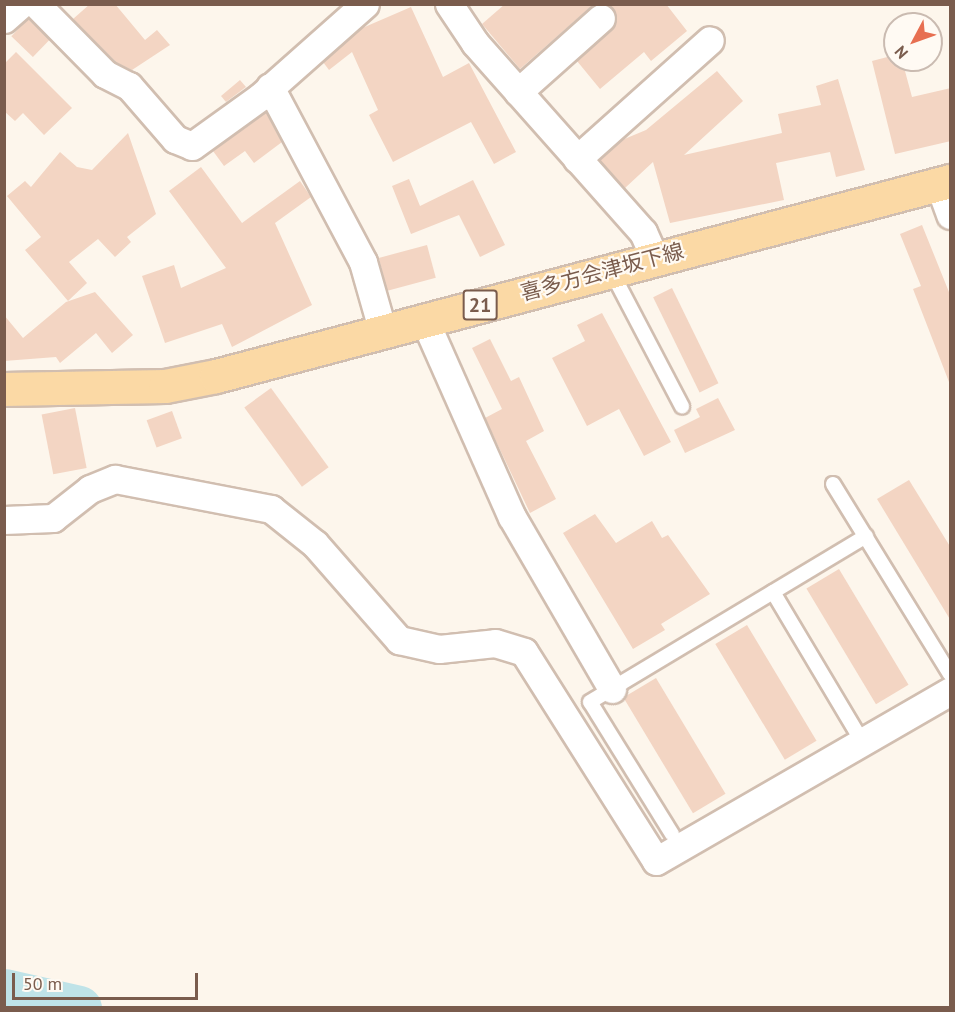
<!DOCTYPE html>
<meta charset="utf-8">
<style>
body{margin:0}
#map{position:relative;width:955px;height:1012px;overflow:hidden;background:#fdf6ec;font-family:"PT Sans","Noto Sans JP",sans-serif}
div>[style]{position:absolute}
.river>*{height:45px;margin:-22.5px;padding:0 22.5px;transform-origin:22.5px;border-radius:22.5px;background:#bfe3e8}
.building>*{inset:0;background:#f3d5c3;transform-origin:0 0}
.roads{filter:drop-shadow(2px 0 #d1beb0) drop-shadow(-2px 0 #d1beb0) drop-shadow(0 2px #d1beb0) drop-shadow(0 -2px #d1beb0)}
.lane>*{height:14px;margin:-7px;padding:0 7px;transform-origin:7px;border-radius:7px;background:#fff}
.street>*{height:27px;margin:-13.5px;padding:0 13.5px;transform-origin:13.5px;border-radius:13.5px;background:#fff}
.primary>*{height:33px;margin:-16.5px;padding:0 16.5px;transform-origin:16.5px;border-radius:16.5px;background:#fbd9a5}
span{translate:-50% -50%;white-space:nowrap;text-align:center;line-height:1.15;-webkit-text-stroke:4.5px #fffaf3;paint-order:stroke}
.shield-label span{padding:2px 4px;background:#fffaf3;border:2px solid;border-radius:4px;-webkit-text-stroke-width:0}
.shield-label{font-size:20px;color:#7a5c4d;font-weight:700}
.street-label{font-size:21px;color:#7a5c4d}
.frame{position:absolute;inset:0;border:6px solid #7a5c4d;pointer-events:none}
.north{position:absolute;left:883px;top:12px;width:60px;height:60px;box-sizing:border-box;background:#fffaf3;border:2px solid #cabbb1;border-radius:50%;rotate:229deg;font-size:16px;font-weight:700;line-height:24px;text-align:center;color:#7a5c4d}
.north::after{content:'';display:block;margin:auto;width:21px;height:27px;background:#e76f51;clip-path:polygon(50% 0,100% 100%,50% 72%,0 100%)}
.scale{position:absolute;left:12px;top:973px;width:186px;height:27px;box-sizing:border-box;border:3px solid #7a5c4d;border-top:0;padding-left:8px;font-size:18px;line-height:21px;white-space:nowrap;color:#7a5c4d;-webkit-text-stroke:4px #fffaf3;paint-order:stroke}
</style>
<div id="map">
<div class="river">
<div style="left:4px;top:991px;width:77px;rotate:12.8deg"></div>
</div>
<div class="building">
<div style="clip-path:polygon(90px 4px,115px 4px,145px 40px,157px 30px,170px 45px,132px 70px,117px 63px,73px 19px)"></div>
<div style="clip-path:polygon(505px 4px,594px 4px,520px 69px,482px 24px)"></div>
<div style="clip-path:polygon(608px 4px,666px 4px,687px 31px,651px 61px,644px 52px,600px 89px,577px 61px,616px 23px)"></div>
<div style="clip-path:polygon(411px 7px,443px 77px,469px 63px,516px 152px,494px 164px,471px 122px,393px 162px,369px 115px,378px 110px,352px 52px,329px 70px,323px 62px,360px 29px)"></div>
<div style="left:28px;top:19px;width:30px;height:24px;rotate:44deg"></div>
<div style="clip-path:polygon(16px 52px,72px 108px,44px 135px,23px 113px,15px 121px,4px 111px,4px 64px)"></div>
<div style="clip-path:polygon(895px 55px,902px 60px,912px 97px,951px 88px,951px 141px,895px 154px,872px 61px)"></div>
<div style="clip-path:polygon(717px 71px,743px 101px,684px 155px,782px 133px,778px 114px,821px 105px,816px 86px,838px 79px,865px 170px,836px 177px,830px 152px,776px 163px,784px 200px,670px 223px,653px 162px,625px 188px,600px 160px,622px 140px,646px 130px)"></div>
<div style="clip-path:polygon(240px 80px,246px 87px,226px 102px,221px 96px)"></div>
<div style="clip-path:polygon(266px 112px,282px 142px,254px 163px,245px 151px,224px 166px,213px 151px)"></div>
<div style="clip-path:polygon(128px 133px,156px 214px,127px 237px,131px 242px,115px 257px,98px 239px,69px 262px,87px 283px,68px 301px,25px 250px,41px 237px,7px 196px,25px 181px,31px 187px,60px 152px,77px 167px,92px 170px)"></div>
<div style="clip-path:polygon(201px 167px,242px 223px,300px 181px,311px 197px,275px 223px,312px 305px,232px 347px,222px 324px,165px 343px,142px 276px,174px 265px,181px 288px,226px 268px,169px 191px)"></div>
<div style="clip-path:polygon(409px 179px,420px 206px,473px 180px,505px 245px,480px 257px,459px 215px,411px 234px,392px 186px)"></div>
<div style="clip-path:polygon(922px 225px,951px 297px,949px 382px,913px 289px,921px 286px,900px 234px)"></div>
<div style="left:427px;top:245px;width:34px;height:50px;rotate:75deg"></div>
<div style="left:672px;top:288px;width:106px;height:21px;rotate:64deg"></div>
<div style="clip-path:polygon(95px 292px,133px 335px,112px 353px,96px 333px,60px 363px,56px 357px,4px 361px,4px 315px,23px 338px,66px 302px)"></div>
<div style="clip-path:polygon(602px 313px,671px 442px,644px 456px,619px 409px,587px 426px,552px 358px,585px 341px,577px 325px)"></div>
<div style="clip-path:polygon(490px 339px,511px 381px,519px 377px,544px 431px,526px 441px,556px 499px,530px 513px,485px 418px,502px 409px,472px 348px)"></div>
<div style="left:271px;top:388px;width:98px;height:33px;rotate:54deg"></div>
<div style="clip-path:polygon(718px 398px,735px 430px,685px 453px,674px 430px,700px 417px,696px 409px)"></div>
<div style="left:75px;top:408px;width:61px;height:34px;rotate:79deg"></div>
<div style="left:172px;top:411px;width:29px;height:27px;rotate:70deg"></div>
<div style="clip-path:polygon(909px 480px,951px 548px,951px 621px,877px 499px)"></div>
<div style="clip-path:polygon(595px 514px,616px 543px,652px 521px,662px 538px,668px 535px,710px 594px,661px 624px,665px 630px,633px 649px,563px 533px)"></div>
<div style="left:839px;top:569px;width:135px;height:38px;rotate:59deg"></div>
<div style="left:747px;top:625px;width:135px;height:37px;rotate:59deg"></div>
<div style="left:656px;top:678px;width:135px;height:38px;rotate:59deg"></div>
</div>
<div class="roads">
<div class="lane">
<div style="left:611px;top:271px;width:153px;rotate:62.3deg"></div>
<div style="left:833px;top:484px;width:223px;rotate:58.4deg"></div>
<div style="left:773px;top:592px;width:176px;rotate:59.2deg"></div>
<div style="left:672px;top:834px;width:155px;rotate:-121.8deg"></div>
<div style="left:590px;top:702px;width:322px;rotate:-31deg"></div>
</div>
<div class="street">
<div style="left:36px;top:4px;width:98px;rotate:45.4deg"></div>
<div style="left:105px;top:74px;width:27px;rotate:27deg"></div>
<div style="left:129px;top:86px;width:70px;rotate:49deg"></div>
<div style="left:175px;top:139px;width:18px;rotate:22deg"></div>
<div style="left:192px;top:146px;width:84px;rotate:-35.8deg"></div>
<div style="left:260px;top:97px;width:140px;rotate:-41.5deg"></div>
<div style="left:449px;top:4px;width:47px;rotate:56.3deg"></div>
<div style="left:475px;top:43px;width:253px;rotate:48.4deg"></div>
<div style="left:643px;top:232px;width:27px;rotate:66deg"></div>
<div style="left:4px;top:19px;width:23px;rotate:-41deg"></div>
<div style="left:270px;top:87px;width:198px;rotate:62deg"></div>
<div style="left:363px;top:262px;width:73px;rotate:74.1deg"></div>
<div style="left:518px;top:92px;width:111px;rotate:-41.7deg"></div>
<div style="left:577px;top:159px;width:178px;rotate:-41.8deg"></div>
<div style="left:939px;top:184px;width:33px;rotate:70deg"></div>
<div style="left:425px;top:321px;width:214px;rotate:66.1deg"></div>
<div style="left:512px;top:517px;width:199px;rotate:59.8deg"></div>
<div style="left:4px;top:520px;width:49px;rotate:-2.3deg"></div>
<div style="left:53px;top:518px;width:47px;rotate:-38.1deg"></div>
<div style="left:90px;top:489px;width:27px;rotate:-22deg"></div>
<div style="left:115px;top:479px;width:159px;rotate:10.9deg"></div>
<div style="left:271px;top:509px;width:56px;rotate:38.5deg"></div>
<div style="left:315px;top:544px;width:128px;rotate:48.8deg"></div>
<div style="left:399px;top:640px;width:41px;rotate:12.7deg"></div>
<div style="left:439px;top:649px;width:56px;rotate:-6.1deg"></div>
<div style="left:495px;top:643px;width:30px;rotate:17deg"></div>
<div style="left:524px;top:652px;width:247px;rotate:57.7deg"></div>
<div style="left:656px;top:861px;width:340px;rotate:-30deg"></div>
</div>
<div class="primary">
<div style="left:4px;top:389px;width:161px;rotate:-1.1deg"></div>
<div style="left:165px;top:386px;width:52px;rotate:-11.1deg"></div>
<div style="left:216px;top:376px;width:759px;rotate:-14.88deg"></div>
</div>
</div>
<div class="shield-label">
<span style="left:480px;top:305px">21</span>
</div>
<div class="street-label">
<span style="left:602px;top:272px;rotate:-15deg">喜多方会津坂下線</span>
</div>
<div class="frame"></div>
<div class="north">N</div>
<div class="scale">50 m</div>
</div>
